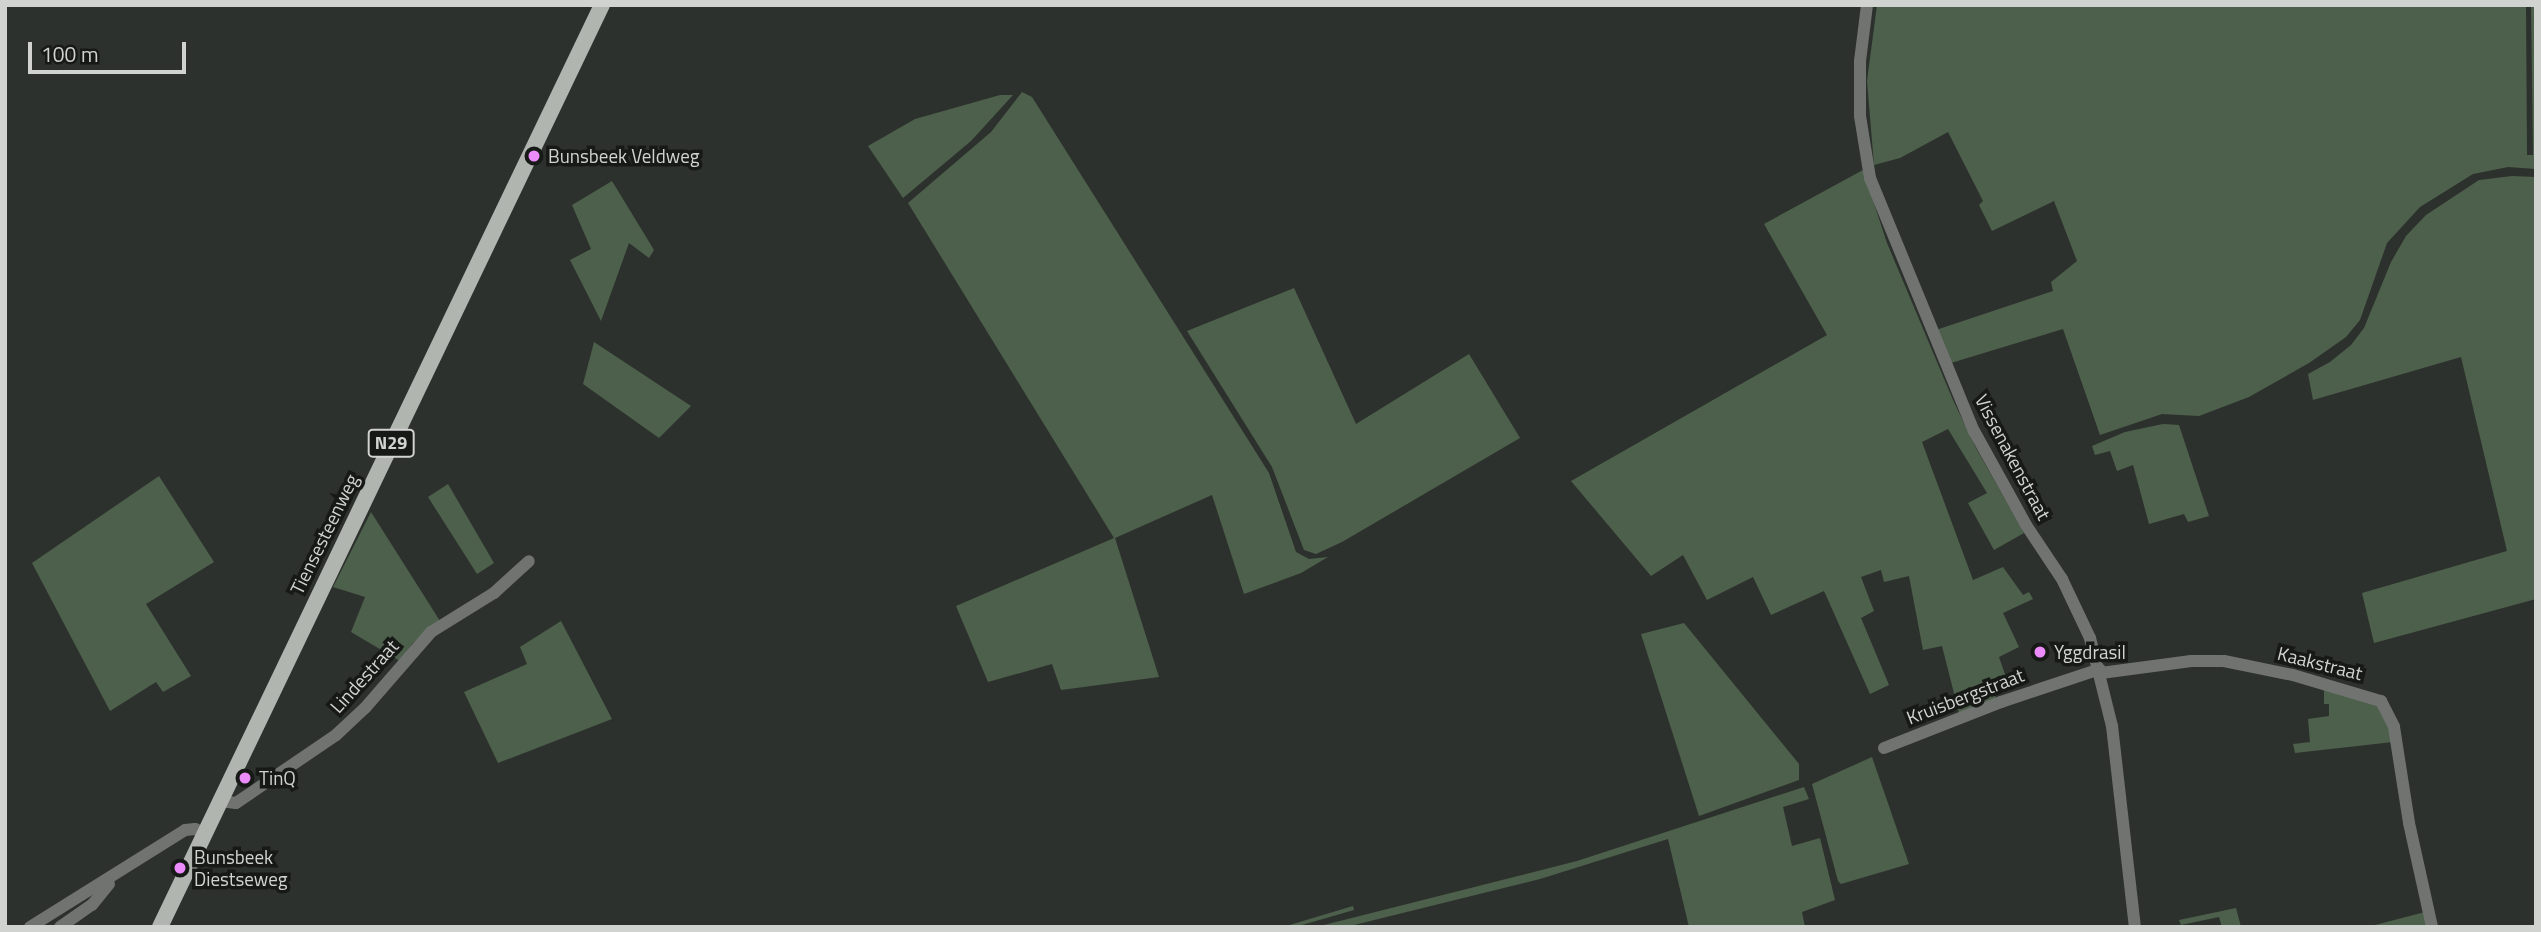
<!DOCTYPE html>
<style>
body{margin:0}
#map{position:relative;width:2541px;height:932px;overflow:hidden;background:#2d312d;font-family:"Titillium Web",sans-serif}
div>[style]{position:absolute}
.green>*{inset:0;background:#4d604b}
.minor>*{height:12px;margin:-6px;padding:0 6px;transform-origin:6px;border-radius:6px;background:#707370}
.major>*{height:16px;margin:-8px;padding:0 8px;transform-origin:8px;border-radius:8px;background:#b0b5b0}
.dots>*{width:19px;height:19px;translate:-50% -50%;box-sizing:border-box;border:4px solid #171916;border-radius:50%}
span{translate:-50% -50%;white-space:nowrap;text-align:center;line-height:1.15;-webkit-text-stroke:7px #171916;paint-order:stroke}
.shield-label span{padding:2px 5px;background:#171916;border:2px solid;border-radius:5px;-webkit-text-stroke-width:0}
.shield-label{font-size:18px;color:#d1d3d0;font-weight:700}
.poi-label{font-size:19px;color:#d1d3d0}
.left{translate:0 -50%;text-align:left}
.street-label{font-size:19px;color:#d1d3d0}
.frame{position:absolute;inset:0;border:7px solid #d1d3d0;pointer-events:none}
.scale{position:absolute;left:28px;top:42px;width:158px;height:32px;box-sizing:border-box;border:4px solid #d1d3d0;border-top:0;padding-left:9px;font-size:21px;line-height:24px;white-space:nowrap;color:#d1d3d0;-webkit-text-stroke:5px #171916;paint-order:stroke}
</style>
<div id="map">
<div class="green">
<div style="clip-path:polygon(1877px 5px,2526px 5px,2527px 155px,2533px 155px,2531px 5px,2536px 5px,2536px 169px,2508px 167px,2473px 174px,2420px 207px,2387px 243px,2360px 320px,2346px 337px,2309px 363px,2249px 397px,2199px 416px,2162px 414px,2100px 435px,2063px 329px,1951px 363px,1936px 330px,2053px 291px,2051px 282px,2077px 261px,2054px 201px,1992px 231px,1979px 205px,1983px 201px,1948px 132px,1900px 158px,1874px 165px,1867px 81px)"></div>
<div style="clip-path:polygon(1022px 92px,1032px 97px,1269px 473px,1296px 552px,1309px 559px,1328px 557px,1301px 573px,1244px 594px,1212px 495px,1115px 538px,1159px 677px,1061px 690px,1052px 664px,988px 682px,956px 606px,1114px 538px,908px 203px,991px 132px)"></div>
<div style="clip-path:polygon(1000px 95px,1013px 95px,971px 141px,903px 198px,868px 146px,915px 119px)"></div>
<div style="clip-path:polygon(1863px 170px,1887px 243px,1953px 400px,1976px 448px,2024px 533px,1994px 550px,1968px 503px,1987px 493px,1948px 429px,1922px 442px,1973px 580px,2003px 567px,2023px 595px,2029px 592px,2033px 599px,2003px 613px,2019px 647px,1999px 657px,2009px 686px,1995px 692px,1996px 700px,1959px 713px,1942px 646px,1923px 650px,1909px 576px,1884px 582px,1881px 570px,1861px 577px,1874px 611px,1861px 618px,1889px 685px,1870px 694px,1824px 591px,1771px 615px,1753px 577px,1707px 600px,1683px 555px,1651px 576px,1571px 481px,1827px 335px,1764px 224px)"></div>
<div style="clip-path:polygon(2512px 176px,2536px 177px,2536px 599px,2374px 643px,2362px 593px,2507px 551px,2461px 357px,2313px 400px,2308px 374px,2330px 362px,2351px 345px,2364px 328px,2391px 262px,2406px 236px,2426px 215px,2479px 180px)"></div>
<div style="clip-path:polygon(612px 181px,654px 250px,649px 258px,629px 243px,601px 321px,570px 260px,591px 249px,572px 205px)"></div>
<div style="clip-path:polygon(1294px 288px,1356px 424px,1469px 354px,1520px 438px,1342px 542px,1316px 554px,1304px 550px,1272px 467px,1187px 331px)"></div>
<div style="clip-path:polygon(594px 342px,691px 406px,659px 438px,583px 384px)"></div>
<div style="clip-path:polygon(2163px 424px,2179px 425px,2209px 516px,2188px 522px,2184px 514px,2149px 524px,2133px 465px,2117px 471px,2110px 451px,2095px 455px,2092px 446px,2125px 432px)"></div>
<div style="clip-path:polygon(159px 476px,214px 562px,146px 604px,191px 676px,163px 692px,156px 682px,110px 711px,32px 563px)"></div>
<div style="clip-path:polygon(448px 484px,494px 563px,477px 574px,428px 497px)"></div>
<div style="clip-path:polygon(371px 512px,440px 621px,413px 643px,400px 661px,351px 632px,365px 597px,333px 587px)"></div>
<div style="clip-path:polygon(561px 621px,612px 719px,498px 763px,464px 692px,527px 664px,520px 647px)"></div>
<div style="clip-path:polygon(1684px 623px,1799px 764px,1799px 780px,1699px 816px,1641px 634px)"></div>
<div style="clip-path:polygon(2324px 686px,2383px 708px,2393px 742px,2295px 753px,2293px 744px,2310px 742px,2308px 719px,2329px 716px,2329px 704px,2324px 704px)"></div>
<div style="clip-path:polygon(1872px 757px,1909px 864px,1841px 884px,1838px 881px,1812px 784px)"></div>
<div style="clip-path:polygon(1804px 787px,1809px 799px,1783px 807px,1792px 846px,1820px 838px,1835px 900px,1802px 912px,1805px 927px,1689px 927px,1668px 839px,1540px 879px,1346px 927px,1316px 927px,1577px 861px)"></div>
<div style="clip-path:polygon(1353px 906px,1354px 910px,1295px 927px,1283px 927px)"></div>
<div style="clip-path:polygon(2236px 908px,2241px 927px,2222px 927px,2219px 917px,2181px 925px,2179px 920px)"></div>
<div style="clip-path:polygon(2425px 912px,2428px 927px,2375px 927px,2375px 925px)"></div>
</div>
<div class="minor">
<div style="left:1867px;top:5px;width:56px;rotate:97.1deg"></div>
<div style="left:1860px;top:61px;width:55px;rotate:90deg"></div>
<div style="left:1860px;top:116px;width:63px;rotate:80.8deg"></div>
<div style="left:1870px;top:178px;width:274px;rotate:67.7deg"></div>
<div style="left:1974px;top:431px;width:107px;rotate:61deg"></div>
<div style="left:2026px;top:525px;width:65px;rotate:56.3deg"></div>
<div style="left:2062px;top:579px;width:65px;rotate:64.6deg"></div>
<div style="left:2090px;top:638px;width:91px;rotate:76deg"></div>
<div style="left:2112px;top:726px;width:202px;rotate:83.5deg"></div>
<div style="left:2101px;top:673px;width:91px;rotate:-7.6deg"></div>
<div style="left:2191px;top:661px;width:33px"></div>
<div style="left:2224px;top:661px;width:70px;rotate:11.5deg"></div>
<div style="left:2293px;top:675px;width:92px;rotate:16.5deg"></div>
<div style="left:2381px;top:701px;width:29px;rotate:63deg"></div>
<div style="left:2394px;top:727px;width:97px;rotate:81.1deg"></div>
<div style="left:2409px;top:823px;width:107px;rotate:77.5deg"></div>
<div style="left:1884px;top:748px;width:126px;rotate:-21.5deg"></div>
<div style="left:2001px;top:702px;width:104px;rotate:-18.4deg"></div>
<div style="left:220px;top:801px;width:16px;rotate:7deg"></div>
<div style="left:236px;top:803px;width:121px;rotate:-34.2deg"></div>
<div style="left:336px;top:735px;width:40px;rotate:-43deg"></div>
<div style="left:365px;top:708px;width:101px;rotate:-49deg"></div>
<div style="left:431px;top:632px;width:74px;rotate:-31.8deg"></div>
<div style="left:494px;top:593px;width:47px;rotate:-42.4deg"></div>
<div style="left:30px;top:927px;width:183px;rotate:-32deg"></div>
<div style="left:185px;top:830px;width:10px;rotate:-6deg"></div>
<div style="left:195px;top:829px;width:10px;rotate:24deg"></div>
<div style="left:60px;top:927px;width:39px;rotate:-35deg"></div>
<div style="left:92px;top:905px;width:27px;rotate:-51deg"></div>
</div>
<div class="major">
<div style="left:160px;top:927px;width:1022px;rotate:-64.39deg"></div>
</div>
<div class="dots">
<div style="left:534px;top:156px;background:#ec8cfa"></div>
<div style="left:2040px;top:652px;background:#ec8cfa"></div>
<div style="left:245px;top:778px;background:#ec8cfa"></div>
<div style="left:180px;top:868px;background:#ec8cfa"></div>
</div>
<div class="shield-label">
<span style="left:391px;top:443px">N29</span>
</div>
<div class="poi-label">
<span class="left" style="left:548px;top:156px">Bunsbeek Veldweg</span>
<span class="left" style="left:2054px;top:652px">Yggdrasil</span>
<span class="left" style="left:259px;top:778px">TinQ</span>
<span class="left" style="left:194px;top:868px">Bunsbeek<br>Diestseweg</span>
</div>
<div class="street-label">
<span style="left:2013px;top:457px;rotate:62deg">Vissenakenstraat</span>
<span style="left:324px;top:534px;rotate:-64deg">Tiensesteenweg</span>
<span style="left:2320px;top:663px;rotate:14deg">Kaakstraat</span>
<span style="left:364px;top:676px;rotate:-48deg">Lindestraat</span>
<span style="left:1965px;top:696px;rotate:-21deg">Kruisbergstraat</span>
</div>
<div class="frame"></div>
<div class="scale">100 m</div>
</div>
